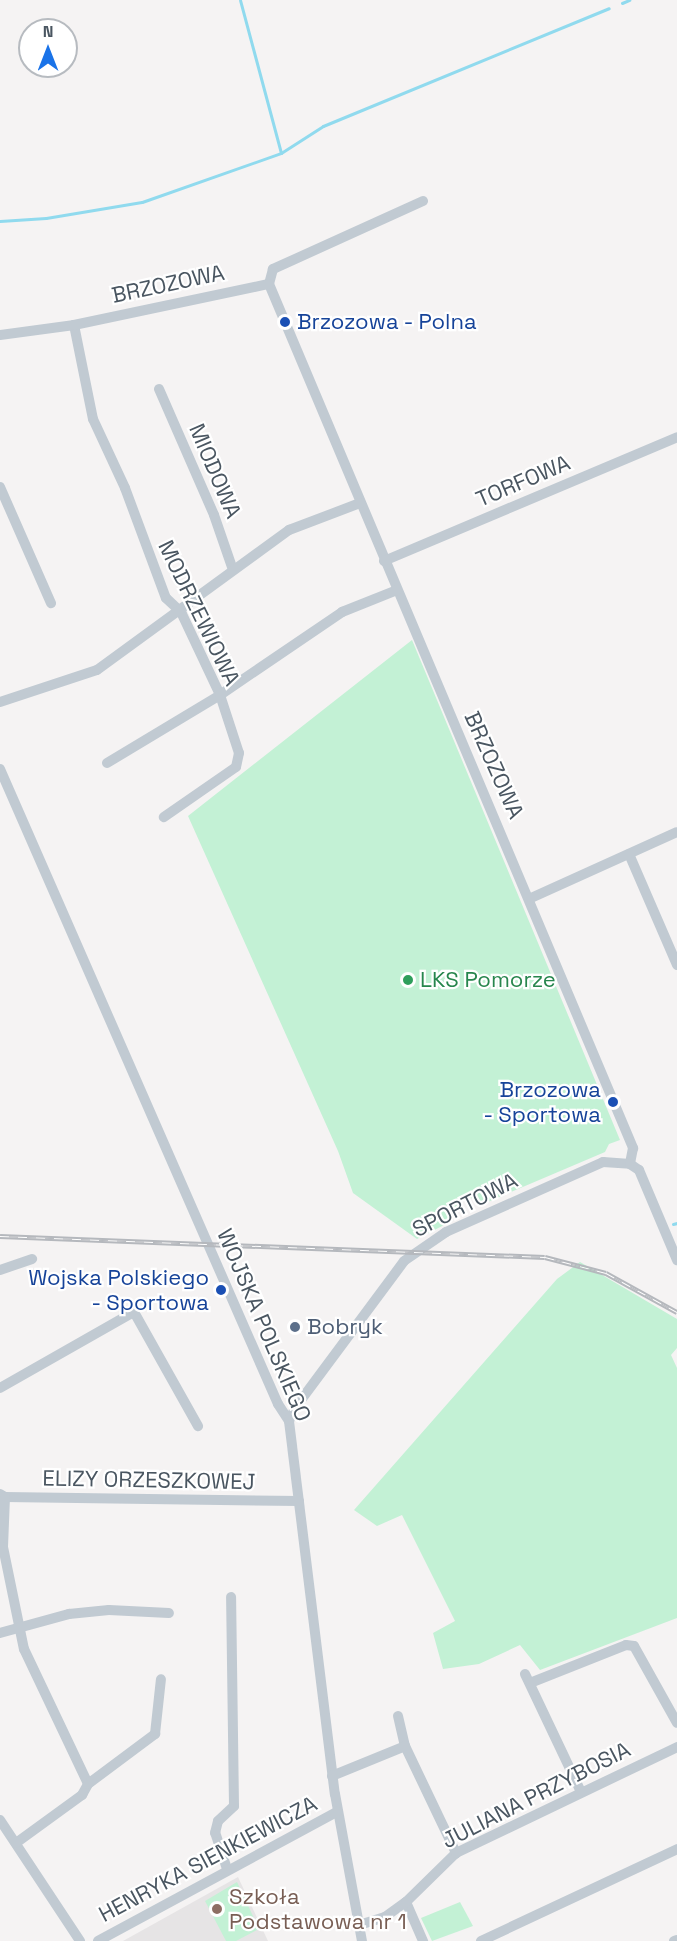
<!DOCTYPE html>
<meta charset="utf-8">
<style>
body{margin:0}
#map{position:relative;width:677px;height:1941px;overflow:hidden;background:#f5f3f3;font-family:"Space Grotesk",sans-serif}
div>[style]{position:absolute}
.education>*{inset:0;background:#e6e4e5}
.green>*{inset:0;background:#c3f1d5}
.stream>*{height:3px;margin:-1.5px;padding:0 1.5px;transform-origin:1.5px;border-radius:1.5px;background:#90daee}
.minor>*{height:10px;margin:-5px;padding:0 5px;transform-origin:5px;border-radius:5px;background:#c1cad2}
.rail>*{height:5px;margin-top:-2.5px;transform-origin:0;background:repeating-linear-gradient(90deg,#fff 0 9px,#b5b8bd 0 18px);box-sizing:border-box;border-block:2px solid #b5b8bd}
.dots>*{width:16px;height:16px;translate:-50% -50%;box-sizing:border-box;border:3px solid #fff;border-radius:50%}
span{translate:-50% -50%;white-space:nowrap;text-align:center;line-height:1.15;-webkit-text-stroke:4.5px #fff;paint-order:stroke}
.street-label{font-size:22px;color:#4a5661}
.transit-label{font-size:22px;color:#164399}
.left{translate:0 -50%;text-align:left}
.right{translate:-100% -50%;text-align:right}
.leisure-label{font-size:22px;color:#27864d}
.service-label{font-size:22px;color:#4e5e75}
.education-label{font-size:22px;color:#785e54}
.north{position:absolute;left:18px;top:18px;width:60px;height:60px;box-sizing:border-box;background:#fff;border:2px solid #b7bbc0;border-radius:50%;rotate:0deg;font-size:16px;font-weight:700;line-height:24px;text-align:center;color:#4a5661}
.north::after{content:'';display:block;margin:auto;width:21px;height:27px;background:#1a73e8;clip-path:polygon(50% 0,100% 100%,50% 72%,0 100%)}
</style>
<div id="map">
<div class="education">
<div style="clip-path:polygon(238px 1877px,268px 1941px,123px 1941px)"></div>
</div>
<div class="green">
<div style="clip-path:polygon(412px 640px,620px 1140px,609px 1144px,605px 1152px,483px 1204px,471px 1198px,461px 1198px,446px 1224px,417px 1239px,353px 1193px,338px 1151px,188px 816px)"></div>
<div style="clip-path:polygon(580px 1262px,677px 1319px,677px 1348px,671px 1355px,677px 1368px,677px 1618px,540px 1670px,520px 1645px,479px 1664px,443px 1669px,433px 1633px,455px 1621px,402px 1515px,377px 1526px,354px 1510px,557px 1279px)"></div>
<div style="clip-path:polygon(237px 1882px,259px 1929px,236px 1941px,226px 1941px,205px 1901px)"></div>
<div style="clip-path:polygon(460px 1902px,473px 1926px,432px 1941px,421px 1918px)"></div>
</div>
<div class="stream">
<div style="left:622px;top:3px;width:8px;rotate:-23deg"></div>
<div style="left:281px;top:153px;width:50px;rotate:-32.7deg"></div>
<div style="left:323px;top:126px;width:309px;rotate:-22.4deg"></div>
<div style="left:0;top:221px;width:46px;rotate:-3.7deg"></div>
<div style="left:46px;top:218px;width:97px;rotate:-9.5deg"></div>
<div style="left:142px;top:202px;width:147px;rotate:-19.4deg"></div>
<div style="left:281px;top:153px;width:158px;rotate:-105deg"></div>
<div style="left:673px;top:1224px;width:4px;rotate:-14deg"></div>
</div>
<div class="minor">
<div style="left:423px;top:201px;width:165px;rotate:155.6deg"></div>
<div style="left:273px;top:269px;width:16px;rotate:105deg"></div>
<div style="left:269px;top:284px;width:938px;rotate:67.15deg"></div>
<div style="left:633px;top:1148px;width:16px;rotate:101deg"></div>
<div style="left:74px;top:325px;width:96px;rotate:78.6deg"></div>
<div style="left:93px;top:419px;width:76px;rotate:65.1deg"></div>
<div style="left:125px;top:488px;width:117px;rotate:69.6deg"></div>
<div style="left:166px;top:598px;width:21px;rotate:43deg"></div>
<div style="left:181px;top:612px;width:92px;rotate:64.8deg"></div>
<div style="left:220px;top:695px;width:61px;rotate:71.9deg"></div>
<div style="left:239px;top:753px;width:14px;rotate:102deg"></div>
<div style="left:236px;top:767px;width:88px;rotate:145.2deg"></div>
<div style="left:0;top:335px;width:75px;rotate:-7.7deg"></div>
<div style="left:74px;top:325px;width:199px;rotate:-11.9deg"></div>
<div style="left:159px;top:389px;width:137px;rotate:66.4deg"></div>
<div style="left:214px;top:515px;width:58px;rotate:70.9deg"></div>
<div style="left:0;top:487px;width:127px;rotate:66.3deg"></div>
<div style="left:384px;top:561px;width:318px;rotate:-22.9deg"></div>
<div style="left:0;top:702px;width:102px;rotate:-18.3deg"></div>
<div style="left:97px;top:670px;width:238px;rotate:-36.1deg"></div>
<div style="left:289px;top:530px;width:76px;rotate:-20.8deg"></div>
<div style="left:107px;top:763px;width:132px;rotate:-31deg"></div>
<div style="left:220px;top:695px;width:148px;rotate:-34.2deg"></div>
<div style="left:342px;top:612px;width:59px;rotate:-21.8deg"></div>
<div style="left:0;top:769px;width:693px;rotate:66.36deg"></div>
<div style="left:278px;top:1404px;width:20px;rotate:57deg"></div>
<div style="left:289px;top:1421px;width:376px;rotate:83deg"></div>
<div style="left:335px;top:1794px;width:149px;rotate:79.6deg"></div>
<div style="left:629px;top:854px;width:121px;rotate:66.6deg"></div>
<div style="left:531px;top:898px;width:160px;rotate:-24.3deg"></div>
<div style="left:0;top:1270px;width:34px;rotate:-19deg"></div>
<div style="left:0;top:1388px;width:154px;rotate:-29.6deg"></div>
<div style="left:134px;top:1312px;width:131px;rotate:60.7deg"></div>
<div style="left:289px;top:1421px;width:14px;rotate:-65deg"></div>
<div style="left:295px;top:1408px;width:183px;rotate:-53.4deg"></div>
<div style="left:404px;top:1261px;width:51px;rotate:-34.6deg"></div>
<div style="left:446px;top:1232px;width:172px;rotate:-24deg"></div>
<div style="left:603px;top:1162px;width:27px;rotate:4deg"></div>
<div style="left:630px;top:1164px;width:11px;rotate:34deg"></div>
<div style="left:639px;top:1170px;width:98px;rotate:67.1deg"></div>
<div style="left:0;top:1494px;width:6px;rotate:31deg"></div>
<div style="left:5px;top:1497px;width:294px;rotate:0.8deg"></div>
<div style="left:5px;top:1497px;width:50px;rotate:92.3deg"></div>
<div style="left:3px;top:1547px;width:104px;rotate:78.4deg"></div>
<div style="left:24px;top:1649px;width:149px;rotate:64.6deg"></div>
<div style="left:0;top:1633px;width:72px;rotate:-15.4deg"></div>
<div style="left:69px;top:1614px;width:40px;rotate:-5.7deg"></div>
<div style="left:109px;top:1610px;width:60px;rotate:2.9deg"></div>
<div style="left:525px;top:1674px;width:131px;rotate:64.6deg"></div>
<div style="left:530px;top:1683px;width:103px;rotate:-21.6deg"></div>
<div style="left:626px;top:1645px;width:8px;rotate:7deg"></div>
<div style="left:634px;top:1646px;width:88px;rotate:60.8deg"></div>
<div style="left:398px;top:1716px;width:31px;rotate:77deg"></div>
<div style="left:405px;top:1746px;width:119px;rotate:64.5deg"></div>
<div style="left:332px;top:1776px;width:79px;rotate:-22.3deg"></div>
<div style="left:0;top:1820px;width:145px;rotate:56.5deg"></div>
<div style="left:16px;top:1843px;width:82px;rotate:-36deg"></div>
<div style="left:82px;top:1795px;width:13px;rotate:-61deg"></div>
<div style="left:88px;top:1784px;width:84px;rotate:-36.7deg"></div>
<div style="left:155px;top:1734px;width:55px;rotate:-83.8deg"></div>
<div style="left:227px;top:1869px;width:38px;rotate:-108deg"></div>
<div style="left:215px;top:1833px;width:12px;rotate:-76deg"></div>
<div style="left:218px;top:1821px;width:22px;rotate:-43deg"></div>
<div style="left:234px;top:1806px;width:209px;rotate:-90.8deg"></div>
<div style="left:406px;top:1902px;width:43px;rotate:66.4deg"></div>
<div style="left:359px;top:1925px;width:27px;rotate:-17deg"></div>
<div style="left:385px;top:1917px;width:26px;rotate:-36deg"></div>
<div style="left:406px;top:1902px;width:70px;rotate:-44.4deg"></div>
<div style="left:456px;top:1853px;width:245px;rotate:-25.6deg"></div>
<div style="left:98px;top:1941px;width:272px;rotate:-28.4deg"></div>
<div style="left:481px;top:1941px;width:217px;rotate:-25.1deg"></div>
<div style="left:674px;top:1941px;width:3px;rotate:-18deg"></div>
</div>
<div class="rail">
<div style="left:0;top:1236px;width:545px;rotate:2.21deg"></div>
<div style="left:545px;top:1257px;width:63px;rotate:14.7deg"></div>
<div style="left:606px;top:1273px;width:81px;rotate:28.8deg"></div>
</div>
<div class="dots">
<div style="left:285px;top:322px;background:#1a4fb4"></div>
<div style="left:408px;top:980px;background:#2e9e5b"></div>
<div style="left:613px;top:1102px;background:#1a4fb4"></div>
<div style="left:221px;top:1290px;background:#1a4fb4"></div>
<div style="left:295px;top:1327px;background:#5c6f8a"></div>
<div style="left:217px;top:1909px;background:#8d6e63"></div>
</div>
<div class="street-label">
<span style="left:168px;top:284px;rotate:-12deg">BRZOZOWA</span>
<span style="left:215px;top:471px;rotate:67deg">MIODOWA</span>
<span style="left:523px;top:481px;rotate:-23deg">TORFOWA</span>
<span style="left:199px;top:613px;rotate:64deg">MODRZEWIOWA</span>
<span style="left:494px;top:765px;rotate:66deg">BRZOZOWA</span>
<span style="left:465px;top:1205px;rotate:-27deg">SPORTOWA</span>
<span style="left:264px;top:1325px;rotate:67deg">WOJSKA POLSKIEGO</span>
<span style="left:149px;top:1480px;rotate:1deg">ELIZY ORZESZKOWEJ</span>
<span style="left:536px;top:1795px;rotate:-27deg">JULIANA PRZYBOSIA</span>
<span style="left:208px;top:1859px;rotate:-28deg">HENRYKA SIENKIEWICZA</span>
</div>
<div class="transit-label">
<span class="left" style="left:297px;top:322px">Brzozowa - Polna</span>
<span class="right" style="left:601px;top:1102px">Brzozowa<br>- Sportowa</span>
<span class="right" style="left:209px;top:1290px">Wojska Polskiego<br>- Sportowa</span>
</div>
<div class="leisure-label">
<span class="left" style="left:420px;top:980px">LKS Pomorze</span>
</div>
<div class="service-label">
<span class="left" style="left:307px;top:1327px">Bobryk</span>
</div>
<div class="education-label">
<span class="left" style="left:229px;top:1909px">Szkoła<br>Podstawowa nr 1</span>
</div>
<div class="north">N</div>
</div>
